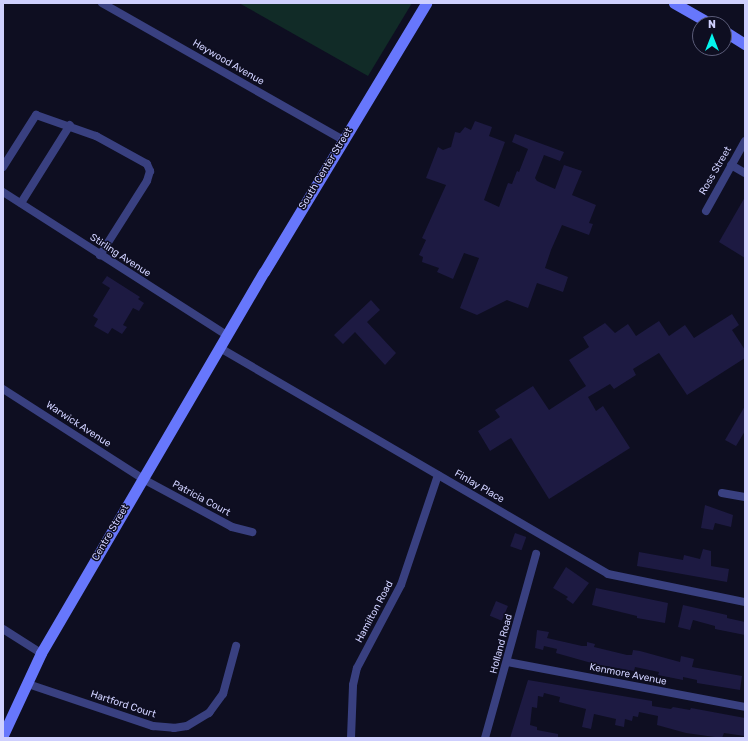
<!DOCTYPE html>
<style>
body{margin:0}
#map{position:relative;width:748px;height:741px;overflow:hidden;background:#0e0e21;font-family:Rubik,sans-serif}
div>[style]{position:absolute}
.green>*{inset:0;background:#112b27}
.building>*{inset:0;background:#1d1a42;transform-origin:0 0}
.street>*{height:8px;margin:-4px;padding:0 4px;transform-origin:4px;border-radius:4px;background:#394080}
.secondary>*{height:11px;margin:-5.5px;padding:0 5.5px;transform-origin:5.5px;border-radius:5.5px;background:#6777fc}
span{translate:-50% -50%;white-space:nowrap;text-align:center;line-height:1.15;-webkit-text-stroke:3px #0e0e21;paint-order:stroke}
.street-label{font-size:10px;color:#cfd0fe}
.frame{position:absolute;inset:0;border:4px solid #cfd0fe;pointer-events:none}
.north{position:absolute;left:692px;top:16px;width:40px;height:40px;box-sizing:border-box;background:#0e0e21;border:1px solid #5b5c79;border-radius:50%;rotate:0deg;font-size:11px;font-weight:700;line-height:16px;text-align:center;color:#cfd0fe}
.north::after{content:'';display:block;margin:auto;width:14px;height:18px;background:#04f5ed;clip-path:polygon(50% 0,100% 100%,50% 72%,0 100%)}
</style>
<div id="map">
<div class="green">
<div style="clip-path:polygon(239px 3px,412px 3px,368px 76px)"></div>
</div>
<div class="building">
<div style="clip-path:polygon(475px 121px,492px 127px,489px 136px,505px 142px,484px 200px,499px 207px,508px 183px,512px 184px,517px 171px,519px 172px,528px 149px,512px 142px,515px 134px,564px 152px,560px 161px,544px 155px,535px 178px,537px 181px,555px 189px,564px 165px,582px 171px,572px 195px,596px 205px,589px 223px,593px 224px,589px 235px,562px 225px,551px 250px,545px 268px,568px 277px,563px 292px,537px 283px,528px 308px,507px 300px,477px 315px,460px 308px,479px 258px,464px 253px,453px 279px,437px 272px,439px 268px,422px 262px,423px 257px,419px 255px,426px 240px,422px 238px,446px 185px,426px 178px,438px 147px,443px 150px,451px 147px,455px 132px,460px 133px,465px 127px,471px 130px)"></div>
<div style="clip-path:polygon(745px 197px,745px 258px,719px 242px)"></div>
<div style="clip-path:polygon(107px 276px,140px 297px,138px 299px,144px 303px,139px 311px,133px 308px,123px 325px,127px 327px,122px 334px,112px 328px,108px 334px,94px 326px,98px 319px,93px 316px,110px 288px,102px 283px)"></div>
<div style="clip-path:polygon(371px 300px,380px 310px,367px 322px,396px 353px,385px 365px,355px 332px,343px 344px,334px 335px)"></div>
<div style="clip-path:polygon(732px 314px,739px 325px,732px 330px,745px 350px,745px 358px,687px 395px,659px 353px,633px 369px,636px 375px,614px 389px,610px 384px,588px 397px,596px 411px,603px 406px,630px 448px,549px 499px,511px 438px,490px 451px,478px 431px,500px 417px,495px 410px,533px 386px,549px 410px,586px 386px,569px 360px,589px 347px,583px 337px,605px 323px,615px 333px,628px 324px,636px 336px,659px 321px,669px 336px,685px 325px,694px 338px)"></div>
<div style="clip-path:polygon(745px 406px,745px 431px,736px 446px,725px 440px)"></div>
<div style="clip-path:polygon(705px 505px,733px 515px,731px 527px,715px 523px,713px 530px,701px 528px)"></div>
<div style="left:515px;top:533px;width:12px;height:14px;rotate:20deg"></div>
<div style="clip-path:polygon(703px 549px,711px 551px,711px 566px,729px 569px,727px 582px,637px 566px,639px 552px,683px 560px,684px 555px,700px 559px)"></div>
<div style="clip-path:polygon(566px 567px,589px 583px,573px 604px,566px 599px,568px 597px,553px 588px)"></div>
<div style="clip-path:polygon(596px 588px,668px 603px,665px 623px,637px 618px,637px 616px,592px 605px)"></div>
<div style="left:496px;top:601px;width:13px;height:16px;rotate:23deg"></div>
<div style="clip-path:polygon(683px 605px,727px 615px,727px 618px,745px 622px,745px 635px,715px 629px,715px 626px,693px 620px,690px 630px,678px 627px)"></div>
<div style="clip-path:polygon(537px 630px,549px 632px,547px 638px,582px 646px,587px 646px,587px 642px,595px 644px,594px 647px,627px 655px,632px 655px,633px 650px,640px 651px,680px 662px,681px 656px,694px 659px,692px 667px,742px 676px,740px 690px,697px 683px,697px 680px,683px 677px,683px 680px,658px 675px,659px 672px,635px 667px,634px 671px,595px 664px,556px 653px,557px 649px,544px 646px,543px 650px,535px 648px)"></div>
<div style="clip-path:polygon(528px 680px,652px 701px,652px 706px,671px 709px,673px 707px,690px 710px,691px 708px,745px 718px,745px 736px,724px 733px,722px 738px,686px 733px,657px 725px,658px 716px,639px 712px,638px 717px,633px 716px,632px 721px,625px 719px,624px 727px,615px 725px,616px 719px,594px 714px,591px 729px,582px 727px,586px 709px,559px 702px,560px 697px,544px 693px,543px 697px,538px 696px,537px 708px,532px 707px,530px 725px,537px 727px,537px 730px,558px 734px,558px 738px,510px 738px)"></div>
</div>
<div class="street">
<div style="left:102px;top:3px;width:277px;rotate:29.6deg"></div>
<div style="left:731px;top:165px;width:16px;rotate:30deg"></div>
<div style="left:3px;top:167px;width:62px;rotate:-57.6deg"></div>
<div style="left:36px;top:115px;width:64px;rotate:19.3deg"></div>
<div style="left:96px;top:136px;width:58px;rotate:28.8deg"></div>
<div style="left:147px;top:164px;width:8px;rotate:67deg"></div>
<div style="left:150px;top:171px;width:10px;rotate:107deg"></div>
<div style="left:147px;top:181px;width:88px;rotate:122.4deg"></div>
<div style="left:3px;top:192px;width:266px;rotate:32.6deg"></div>
<div style="left:21px;top:203px;width:92px;rotate:-57.9deg"></div>
<div style="left:706px;top:211px;width:80px;rotate:-60.9deg"></div>
<div style="left:220px;top:348px;width:449px;rotate:30.2deg"></div>
<div style="left:608px;top:574px;width:140px;rotate:11.6deg"></div>
<div style="left:3px;top:389px;width:166px;rotate:32.7deg"></div>
<div style="left:143px;top:479px;width:101px;rotate:28.3deg"></div>
<div style="left:232px;top:527px;width:21px;rotate:14deg"></div>
<div style="left:722px;top:493px;width:23px;rotate:10deg"></div>
<div style="left:3px;top:629px;width:45px;rotate:32.3deg"></div>
<div style="left:507px;top:662px;width:242px;rotate:10.7deg"></div>
<div style="left:28px;top:684px;width:132px;rotate:18.6deg"></div>
<div style="left:153px;top:726px;width:21px;rotate:5deg"></div>
<div style="left:174px;top:728px;width:13px;rotate:-9deg"></div>
<div style="left:187px;top:726px;width:26px;rotate:-31deg"></div>
<div style="left:209px;top:713px;width:24px;rotate:-54deg"></div>
<div style="left:223px;top:694px;width:50px;rotate:-74.8deg"></div>
<div style="left:351px;top:738px;width:53px;rotate:-87.8deg"></div>
<div style="left:353px;top:685px;width:17px;rotate:-77deg"></div>
<div style="left:357px;top:668px;width:94px;rotate:-62.1deg"></div>
<div style="left:401px;top:585px;width:116px;rotate:-71.4deg"></div>
<div style="left:485px;top:738px;width:191px;rotate:-74.5deg"></div>
</div>
<div class="secondary">
<div style="left:674px;top:3px;width:43px;rotate:29.6deg"></div>
<div style="left:724px;top:31px;width:25px;rotate:32deg"></div>
<div style="left:3px;top:735px;width:90px;rotate:-65.1deg"></div>
<div style="left:41px;top:653px;width:441px;rotate:-59.7deg"></div>
<div style="left:264px;top:272px;width:314px;rotate:-58.9deg"></div>
</div>
<div class="street-label">
<span style="left:228px;top:63px;rotate:30deg">Heywood Avenue</span>
<span style="left:326px;top:169px;rotate:-59deg">South Center Street</span>
<span style="left:716px;top:171px;rotate:-60deg">Ross Street</span>
<span style="left:120px;top:256px;rotate:33deg">Stirling Avenue</span>
<span style="left:78px;top:425px;rotate:33deg">Warwick Avenue</span>
<span style="left:479px;top:487px;rotate:30deg">Finlay Place</span>
<span style="left:201px;top:499px;rotate:28deg">Patricia Court</span>
<span style="left:111px;top:533px;rotate:-60deg">Centre Street</span>
<span style="left:375px;top:612px;rotate:-62deg">Hamilton Road</span>
<span style="left:502px;top:644px;rotate:-75deg">Holland Road</span>
<span style="left:628px;top:675px;rotate:11deg">Kenmore Avenue</span>
<span style="left:123px;top:705px;rotate:18deg">Hartford Court</span>
</div>
<div class="frame"></div>
<div class="north">N</div>
</div>
